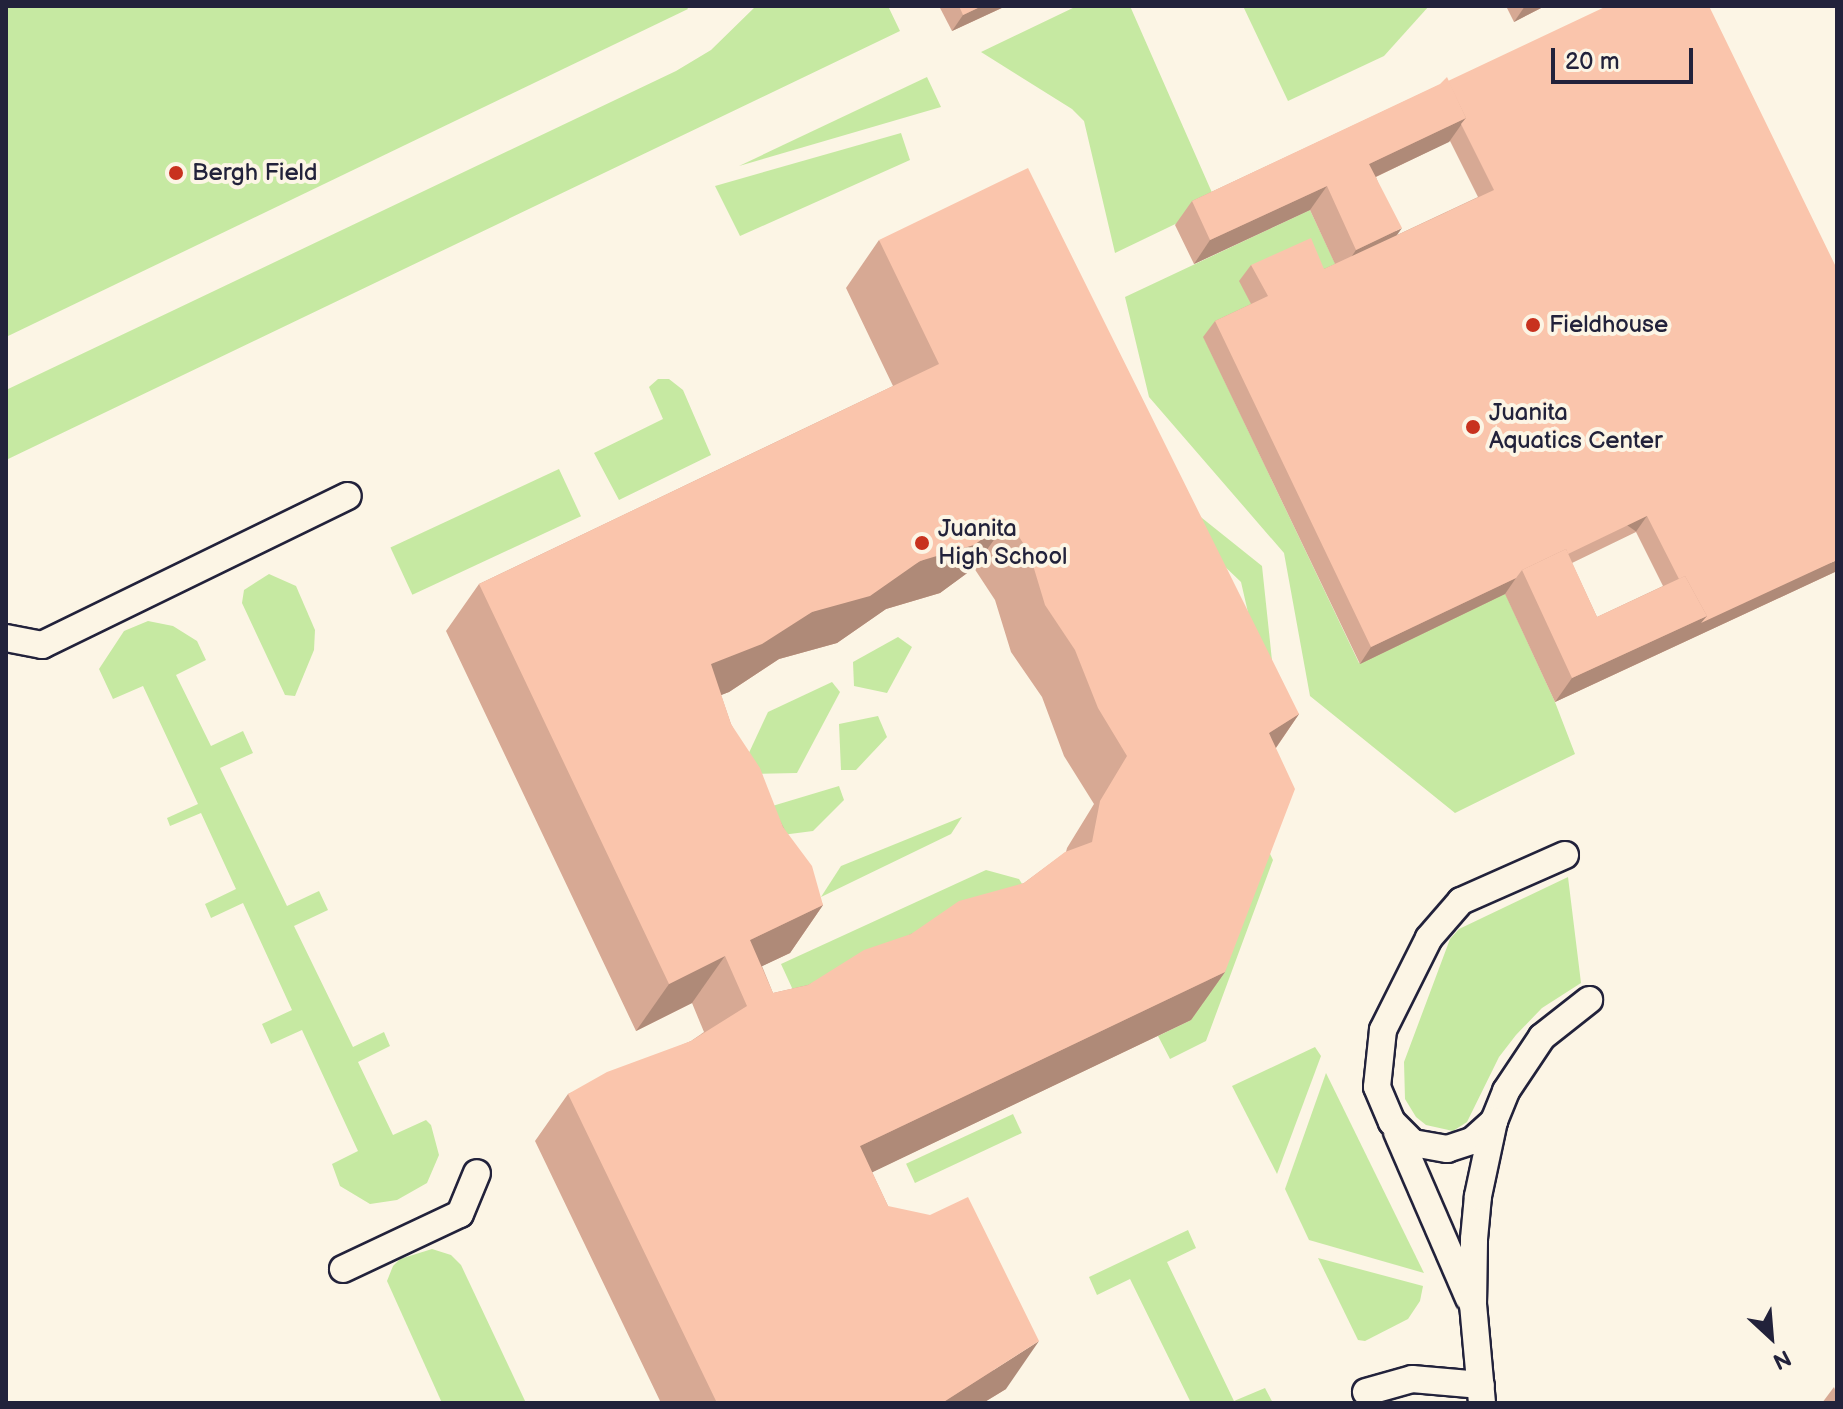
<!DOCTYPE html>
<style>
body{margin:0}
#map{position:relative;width:1843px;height:1409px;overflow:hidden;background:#fcf5e5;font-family:"Balsamiq Sans",sans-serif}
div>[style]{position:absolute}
.green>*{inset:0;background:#c6e9a2;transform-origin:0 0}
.roads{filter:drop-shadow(2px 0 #22223b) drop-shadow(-2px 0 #22223b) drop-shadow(0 2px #22223b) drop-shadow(0 -2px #22223b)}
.lane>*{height:26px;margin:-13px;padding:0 13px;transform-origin:13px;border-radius:13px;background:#fcf5e5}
.wall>*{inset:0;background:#d7a994}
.shaded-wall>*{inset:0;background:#af8a78;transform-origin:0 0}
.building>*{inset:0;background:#fac5ac}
.dots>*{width:22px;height:22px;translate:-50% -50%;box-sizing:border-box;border:4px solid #fcf5e5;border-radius:50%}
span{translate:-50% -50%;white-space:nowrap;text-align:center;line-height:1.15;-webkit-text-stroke:8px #fcf5e5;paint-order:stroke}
.poi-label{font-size:24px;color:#22223b}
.left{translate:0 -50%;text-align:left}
.frame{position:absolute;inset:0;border:8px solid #22223b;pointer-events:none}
.north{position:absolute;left:1731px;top:1297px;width:80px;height:80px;-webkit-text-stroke:6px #fcf5e5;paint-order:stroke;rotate:154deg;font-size:22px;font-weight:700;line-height:32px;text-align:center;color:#22223b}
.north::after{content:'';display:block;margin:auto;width:28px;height:36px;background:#22223b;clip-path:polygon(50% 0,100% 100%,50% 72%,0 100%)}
.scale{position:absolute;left:1551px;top:48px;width:142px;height:36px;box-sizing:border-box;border:4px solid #22223b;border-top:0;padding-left:10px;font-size:24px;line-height:28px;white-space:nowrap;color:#22223b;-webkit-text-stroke:6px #fcf5e5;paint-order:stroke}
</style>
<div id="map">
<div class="green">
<div style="clip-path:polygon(6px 6px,686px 6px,688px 9px,6px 337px)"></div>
<div style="clip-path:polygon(756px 6px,888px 6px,900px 31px,6px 460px,6px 390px,676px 71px,711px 50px)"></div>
<div style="clip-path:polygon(1077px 6px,1130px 6px,1217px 204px,1115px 253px,1084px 121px,1072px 109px,981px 52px)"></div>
<div style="clip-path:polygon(1243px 6px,1429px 6px,1384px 56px,1288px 101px)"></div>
<div style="clip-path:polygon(927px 77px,941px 107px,739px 166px)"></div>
<div style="clip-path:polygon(901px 133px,910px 160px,740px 236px,715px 186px)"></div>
<div style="clip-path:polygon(1310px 210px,1340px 274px,1240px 281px,1256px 313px,1204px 338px,1359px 663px,1505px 593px,1555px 702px,1575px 754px,1455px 813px,1310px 696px,1284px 553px,1149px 397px,1125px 297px)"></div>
<div style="clip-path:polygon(658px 379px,669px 379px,683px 390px,711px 455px,619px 500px,594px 453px,663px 419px,649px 387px)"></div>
<div style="left:559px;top:469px;width:52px;height:186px;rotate:65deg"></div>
<div style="clip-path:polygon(1197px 514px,1262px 566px,1275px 689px,1258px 656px,1241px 582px,1219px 561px)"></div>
<div style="clip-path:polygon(269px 574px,296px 586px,315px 630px,314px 650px,295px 696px,285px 695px,242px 603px,244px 590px)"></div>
<div style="clip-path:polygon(148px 621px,173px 626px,197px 641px,206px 660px,176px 675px,211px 746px,243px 731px,253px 753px,220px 768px,287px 906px,319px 891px,328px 910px,294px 926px,353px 1047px,384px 1032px,390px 1046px,358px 1062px,393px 1135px,426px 1120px,431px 1125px,439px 1155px,427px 1183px,397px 1200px,370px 1204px,340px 1186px,332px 1164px,358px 1151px,302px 1030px,271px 1044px,262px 1024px,292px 1010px,243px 903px,211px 918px,205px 904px,236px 889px,201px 813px,170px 826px,167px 818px,198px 804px,143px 686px,113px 699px,99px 669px,124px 631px)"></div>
<div style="clip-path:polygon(898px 637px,912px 647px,887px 693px,854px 686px,853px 662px)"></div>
<div style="clip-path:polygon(832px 682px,840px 692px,797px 773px,752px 774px,747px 757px,768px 712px)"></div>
<div style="clip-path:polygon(878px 716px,887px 737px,856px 770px,841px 770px,839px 724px)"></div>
<div style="clip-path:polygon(839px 786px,844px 800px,813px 831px,782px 835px,769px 807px)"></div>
<div style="clip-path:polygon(962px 817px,951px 834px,821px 897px,841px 866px)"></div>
<div style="clip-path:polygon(1262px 837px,1273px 860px,1206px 1041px,1170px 1059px,1158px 1036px,1191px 1020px)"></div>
<div style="clip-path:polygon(986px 870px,1019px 879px,1032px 900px,804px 1014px,781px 964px)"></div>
<div style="clip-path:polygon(1568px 877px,1581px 983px,1542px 1008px,1516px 1035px,1499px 1057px,1467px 1122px,1453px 1131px,1426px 1125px,1416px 1117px,1405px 1099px,1404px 1062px,1450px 939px,1459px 929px)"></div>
<div style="clip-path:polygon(1315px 1047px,1321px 1056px,1277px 1174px,1232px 1086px)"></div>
<div style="clip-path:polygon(1326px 1073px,1424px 1273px,1309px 1240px,1285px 1189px)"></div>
<div style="left:1013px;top:1114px;width:21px;height:118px;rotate:65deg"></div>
<div style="clip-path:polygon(1188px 1230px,1196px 1248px,1167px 1262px,1234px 1401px,1265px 1388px,1273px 1403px,1191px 1403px,1130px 1279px,1097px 1295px,1089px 1277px)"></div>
<div style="clip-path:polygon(432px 1249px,451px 1255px,461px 1265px,526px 1403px,442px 1403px,387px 1281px,393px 1266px,400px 1259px)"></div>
<div style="clip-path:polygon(1318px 1258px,1423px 1286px,1420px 1301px,1408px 1319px,1365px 1341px,1358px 1340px)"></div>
</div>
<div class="roads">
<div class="lane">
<div style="left:6px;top:638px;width:37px;rotate:11deg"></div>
<div style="left:42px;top:645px;width:340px;rotate:-26deg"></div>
<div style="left:1565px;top:855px;width:114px;rotate:156.1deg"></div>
<div style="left:1461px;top:901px;width:49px;rotate:130.9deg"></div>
<div style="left:1429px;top:938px;width:103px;rotate:116.6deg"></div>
<div style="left:1383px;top:1030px;width:57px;rotate:96deg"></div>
<div style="left:1377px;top:1087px;width:38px;rotate:67deg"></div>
<div style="left:1392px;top:1122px;width:30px;rotate:45deg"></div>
<div style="left:1413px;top:1143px;width:35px;rotate:10deg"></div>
<div style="left:1447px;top:1149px;width:26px;rotate:-18deg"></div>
<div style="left:1472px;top:1141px;width:30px;rotate:-42deg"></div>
<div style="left:1494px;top:1121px;width:32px;rotate:-68deg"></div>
<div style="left:1506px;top:1091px;width:65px;rotate:-56.3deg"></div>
<div style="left:1542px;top:1037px;width:60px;rotate:-38.2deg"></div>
<div style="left:1397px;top:1132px;width:181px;rotate:66.6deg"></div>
<div style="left:343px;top:1269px;width:129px;rotate:-25.2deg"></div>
<div style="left:460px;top:1214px;width:44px;rotate:-67.5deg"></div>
<div style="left:1366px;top:1392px;width:48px;rotate:-15.8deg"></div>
<div style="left:1412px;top:1379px;width:69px;rotate:5deg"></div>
<div style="left:1482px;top:1403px;width:98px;rotate:-95.2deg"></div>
<div style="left:1473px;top:1305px;width:66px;rotate:-89.1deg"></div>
<div style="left:1474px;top:1239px;width:43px;rotate:-84.7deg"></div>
<div style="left:1478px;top:1196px;width:77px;rotate:-78deg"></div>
</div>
</div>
<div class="wall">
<div style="clip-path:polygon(939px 6px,1006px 6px,952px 31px)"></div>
<div style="clip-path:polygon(1506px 6px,1545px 6px,1514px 22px)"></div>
<div style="clip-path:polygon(evenodd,1448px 81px,1837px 571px,1555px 702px,1505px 594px,1360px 664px,1203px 337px,1215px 321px,1251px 304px,1239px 281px,1251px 265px,1324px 269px,1335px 264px,1310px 210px,1194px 264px,1175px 225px,1192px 201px,1448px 81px,1450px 141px,1478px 197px,1397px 235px,1376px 177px,1450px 141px,1448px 81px,1636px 532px,1663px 586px,1597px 617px,1572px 563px,1636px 532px)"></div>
<div style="clip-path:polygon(evenodd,879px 240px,1299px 714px,1276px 748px,1225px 972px,1191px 1020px,872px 1172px,888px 1206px,1006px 1389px,983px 1403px,661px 1403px,535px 1141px,568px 1094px,691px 1041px,704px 1032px,692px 1003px,636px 1031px,446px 631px,479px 584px,893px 386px,846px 288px,879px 240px,974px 568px,995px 600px,1011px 652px,1042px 697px,1064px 756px,1094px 804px,1067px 848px,1066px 852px,1024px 883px,911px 934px,808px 985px,773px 993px,762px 966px,790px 953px,823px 905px,731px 724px,721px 695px,729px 692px,779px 659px,837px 643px,886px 609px,940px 593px,974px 568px)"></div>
<div style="clip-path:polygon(1834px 1387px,1837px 1395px,1837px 1403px,1822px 1403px)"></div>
</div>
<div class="shaded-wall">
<div style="clip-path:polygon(982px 6px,1006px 6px,952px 31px,963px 15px)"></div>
<div style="clip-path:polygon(1525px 6px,1545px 6px,1514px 22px)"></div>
<div style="clip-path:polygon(1466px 118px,1449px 142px,1352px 188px,1369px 164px)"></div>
<div style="clip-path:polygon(1327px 186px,1310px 210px,1194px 264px,1210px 240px)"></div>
<div style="clip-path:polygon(1402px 228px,1385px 252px,1340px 274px,1356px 250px)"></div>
<div style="left:1647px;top:516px;width:19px;height:136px;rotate:125deg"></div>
<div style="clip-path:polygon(1008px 520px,974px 568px,940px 593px,886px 609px,837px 643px,779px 659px,729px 692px,678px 712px,711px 664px,812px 612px)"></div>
<div style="clip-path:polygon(1837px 560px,1837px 571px,1555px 702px,1572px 678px,1707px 616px)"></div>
<div style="clip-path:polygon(1516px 578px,1505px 594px,1360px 664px,1371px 647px)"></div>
<div style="clip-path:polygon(1299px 714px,1266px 762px,1269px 733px)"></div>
<div style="clip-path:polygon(823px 905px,790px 953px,735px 979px,750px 940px)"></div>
<div style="clip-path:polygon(725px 956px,692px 1003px,636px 1031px,669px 984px)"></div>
<div style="clip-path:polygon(1225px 972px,1191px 1020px,827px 1194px,860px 1146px)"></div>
<div style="clip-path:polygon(1039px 1341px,1006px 1389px,983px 1403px,942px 1403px)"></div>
</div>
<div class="building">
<div style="clip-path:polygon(959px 6px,982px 6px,963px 15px)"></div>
<div style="clip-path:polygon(1607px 6px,1709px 6px,1837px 269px,1837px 560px,1701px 623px,1707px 616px,1685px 576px,1679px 579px,1647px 516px,1568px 554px,1566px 549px,1522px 570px,1516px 578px,1371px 647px,1215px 321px,1268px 296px,1251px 265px,1311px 238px,1324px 269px,1494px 190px,1461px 124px,1466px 118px,1448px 81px)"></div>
<div style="clip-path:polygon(1447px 77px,1466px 118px,1369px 164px,1402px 228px,1356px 250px,1327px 186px,1210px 240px,1192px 201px,1440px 84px)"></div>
<div style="clip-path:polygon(evenodd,1028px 168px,1299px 714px,1269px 733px,1295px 789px,1225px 972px,860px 1146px,888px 1206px,930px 1215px,968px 1197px,1039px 1341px,942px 1403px,717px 1403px,568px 1094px,607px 1072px,691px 1041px,747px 1006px,725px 956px,669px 984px,479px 584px,939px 364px,879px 240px,1028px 168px,1008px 520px,1029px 552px,1045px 605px,1075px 650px,1098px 708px,1127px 756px,1100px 801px,1092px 842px,1065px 852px,1024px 883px,959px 901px,911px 934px,864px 950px,808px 985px,773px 993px,750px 940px,823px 905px,812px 866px,783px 827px,760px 768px,731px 724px,711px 664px,762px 644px,812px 612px,870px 596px,920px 561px,974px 545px,1008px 520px)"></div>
<div style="clip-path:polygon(1566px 549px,1597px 617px,1685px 576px,1707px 616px,1572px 678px,1522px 570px)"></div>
</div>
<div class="dots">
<div style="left:176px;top:173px;background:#c8321e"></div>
<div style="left:1533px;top:325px;background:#c8321e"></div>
<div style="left:1473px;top:427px;background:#c8321e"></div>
<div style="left:922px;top:543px;background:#c8321e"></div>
</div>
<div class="poi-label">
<span class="left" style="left:192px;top:173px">Bergh Field</span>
<span class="left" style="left:1549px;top:325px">Fieldhouse</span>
<span class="left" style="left:1489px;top:427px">Juanita<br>Aquatics Center</span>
<span class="left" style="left:938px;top:543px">Juanita<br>High School</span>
</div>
<div class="frame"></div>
<div class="north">N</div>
<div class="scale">20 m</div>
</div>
